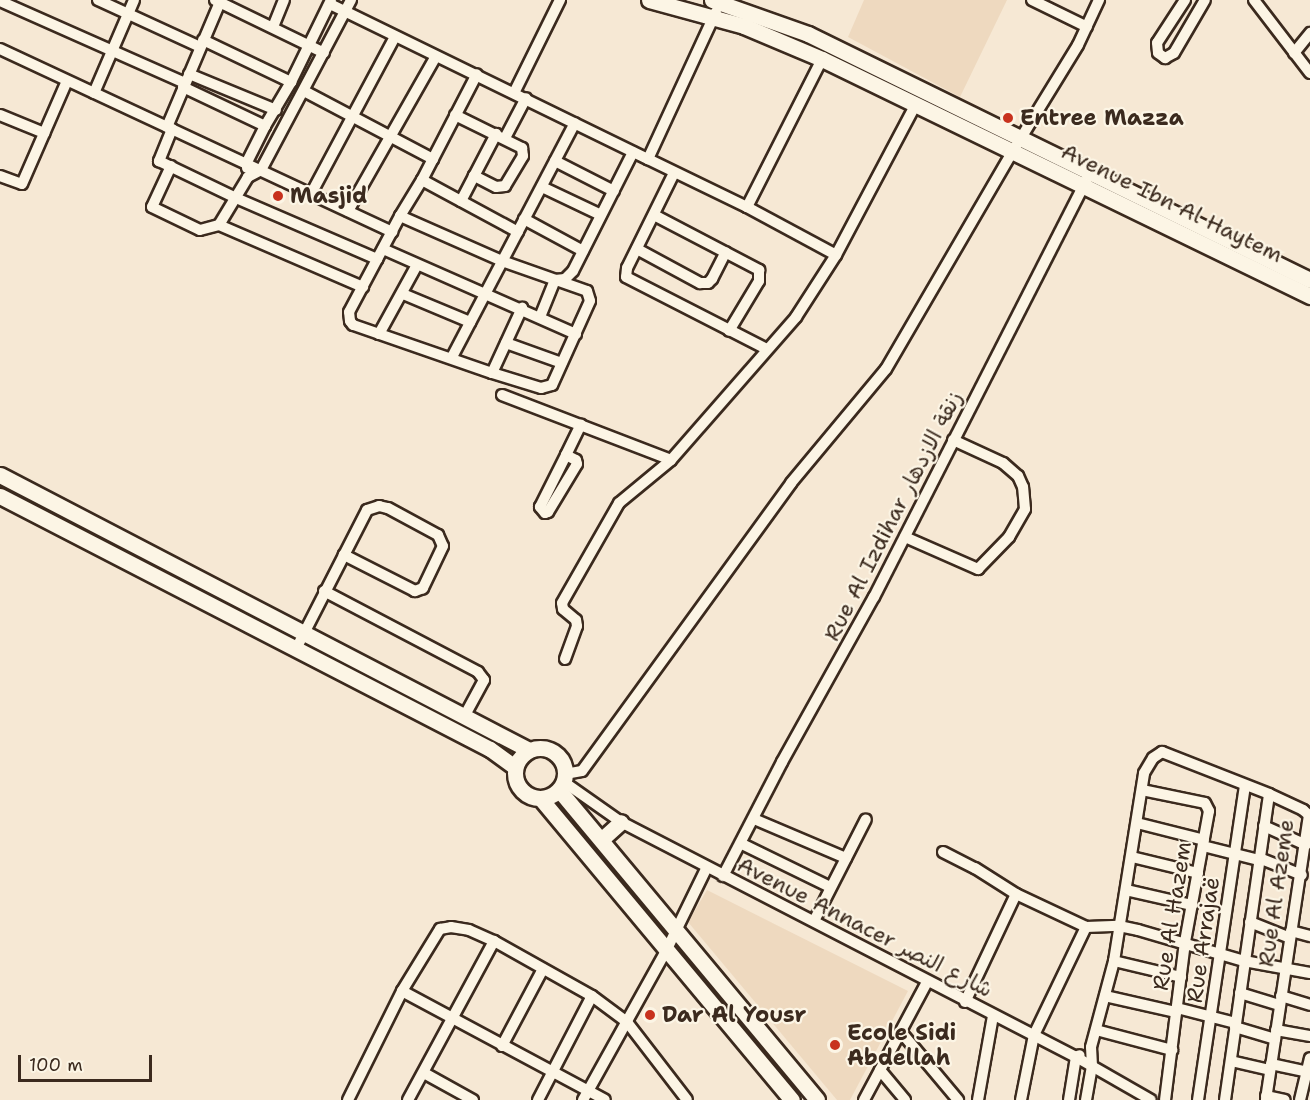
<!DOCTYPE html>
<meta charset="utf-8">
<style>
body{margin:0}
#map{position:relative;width:1310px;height:1100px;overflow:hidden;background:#f6e8d4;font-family:"Shantell Sans","Playpen Sans Arabic",sans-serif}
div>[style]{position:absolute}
.built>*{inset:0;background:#eed9bf}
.roads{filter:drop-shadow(2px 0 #3b2a1e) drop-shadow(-2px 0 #3b2a1e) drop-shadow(0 2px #3b2a1e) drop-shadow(0 -2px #3b2a1e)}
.street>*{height:10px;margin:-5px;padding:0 5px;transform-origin:5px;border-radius:5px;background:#fcf5e5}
.secondary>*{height:15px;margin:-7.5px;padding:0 7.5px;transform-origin:7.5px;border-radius:7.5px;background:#fcf5e5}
.secondary>.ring{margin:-7.5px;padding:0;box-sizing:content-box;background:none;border:15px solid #fcf5e5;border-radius:50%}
.dots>*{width:16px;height:16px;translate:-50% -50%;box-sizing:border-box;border:3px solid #fcf5e5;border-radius:50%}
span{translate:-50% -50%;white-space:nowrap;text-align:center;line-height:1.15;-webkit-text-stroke:4.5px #fcf5e5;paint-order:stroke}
.poi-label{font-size:22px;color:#3b2a1e;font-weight:700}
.left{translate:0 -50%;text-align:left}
.street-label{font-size:22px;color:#3b2a1e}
.scale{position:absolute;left:18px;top:1055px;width:134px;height:27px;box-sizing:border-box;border:3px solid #3b2a1e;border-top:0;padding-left:8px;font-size:18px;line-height:21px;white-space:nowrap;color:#3b2a1e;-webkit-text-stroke:4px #fcf5e5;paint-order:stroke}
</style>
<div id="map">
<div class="built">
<div style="clip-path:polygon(864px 0,1007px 0,960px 97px,848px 37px)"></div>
<div style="clip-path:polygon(707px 890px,908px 991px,850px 1100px,837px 1100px,688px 922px)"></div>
</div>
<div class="roads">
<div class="street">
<div style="left:98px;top:0;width:112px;rotate:24.7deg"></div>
<div style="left:215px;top:0;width:121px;rotate:25.9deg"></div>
<div style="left:351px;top:0;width:192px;rotate:117.9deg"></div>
<div style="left:261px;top:170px;width:15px;rotate:152deg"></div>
<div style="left:248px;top:177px;width:56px;rotate:121.1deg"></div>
<div style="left:219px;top:225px;width:157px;rotate:23.3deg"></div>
<div style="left:1032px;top:0;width:61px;rotate:26.1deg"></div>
<div style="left:1185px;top:0;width:51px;rotate:123.1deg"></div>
<div style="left:1157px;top:43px;width:10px;rotate:84deg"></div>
<div style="left:1158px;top:53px;width:9px;rotate:36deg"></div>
<div style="left:1165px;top:58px;width:10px;rotate:-29deg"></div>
<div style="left:1174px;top:53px;width:61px;rotate:-59.7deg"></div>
<div style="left:1254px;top:0;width:92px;rotate:52.5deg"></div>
<div style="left:0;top:1px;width:202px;rotate:23.9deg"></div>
<div style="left:330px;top:4px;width:354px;rotate:26deg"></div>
<div style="left:648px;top:159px;width:162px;rotate:-65.2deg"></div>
<div style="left:273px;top:27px;width:29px;rotate:-68deg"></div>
<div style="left:203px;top:40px;width:98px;rotate:25.5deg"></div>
<div style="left:0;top:49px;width:433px;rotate:25deg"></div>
<div style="left:1294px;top:53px;width:26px;rotate:-51deg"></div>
<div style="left:189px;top:74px;width:94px;rotate:22.5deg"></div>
<div style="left:183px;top:87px;width:91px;rotate:25.4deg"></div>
<div style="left:304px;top:91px;width:146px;rotate:27.8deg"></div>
<div style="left:94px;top:93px;width:101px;rotate:-66.7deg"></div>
<div style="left:514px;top:93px;width:104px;rotate:-63.7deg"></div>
<div style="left:0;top:115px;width:48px;rotate:22.2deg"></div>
<div style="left:455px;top:115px;width:75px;rotate:26.2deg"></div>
<div style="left:522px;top:148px;width:8px;rotate:83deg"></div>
<div style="left:523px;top:156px;width:35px;rotate:121deg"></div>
<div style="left:505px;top:186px;width:9px;rotate:174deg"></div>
<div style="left:496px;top:187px;width:25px;rotate:-153deg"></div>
<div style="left:167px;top:127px;width:136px;rotate:-67deg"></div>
<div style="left:172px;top:129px;width:35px;rotate:112deg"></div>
<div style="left:159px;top:161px;width:85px;rotate:25.7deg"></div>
<div style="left:236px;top:198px;width:154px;rotate:23.4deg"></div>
<div style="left:505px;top:138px;width:45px;rotate:-62.3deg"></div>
<div style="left:648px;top:159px;width:110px;rotate:25.9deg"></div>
<div style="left:747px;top:207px;width:101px;rotate:28.3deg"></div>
<div style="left:555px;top:161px;width:66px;rotate:27deg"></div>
<div style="left:171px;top:166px;width:45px;rotate:114.9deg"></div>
<div style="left:152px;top:207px;width:53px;rotate:25.6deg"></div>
<div style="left:200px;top:230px;width:20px;rotate:-15deg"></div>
<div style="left:247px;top:168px;width:6px;rotate:-90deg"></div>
<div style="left:247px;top:162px;width:40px;rotate:-63.4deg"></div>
<div style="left:265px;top:126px;width:51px;rotate:-59.4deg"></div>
<div style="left:291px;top:82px;width:91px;rotate:-64deg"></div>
<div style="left:674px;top:173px;width:106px;rotate:116.3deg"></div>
<div style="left:627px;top:268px;width:9px;rotate:96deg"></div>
<div style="left:626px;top:277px;width:158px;rotate:27.1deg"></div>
<div style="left:0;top:176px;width:23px;rotate:20deg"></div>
<div style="left:22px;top:184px;width:112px;rotate:-66.4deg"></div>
<div style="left:422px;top:180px;width:109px;rotate:28.4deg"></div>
<div style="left:542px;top:187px;width:65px;rotate:25.4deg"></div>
<div style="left:311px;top:194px;width:178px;rotate:-61.9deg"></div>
<div style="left:461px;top:201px;width:76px;rotate:-62.4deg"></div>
<div style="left:747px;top:207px;width:166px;rotate:-63.1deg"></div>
<div style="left:348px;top:211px;width:178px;rotate:-60.4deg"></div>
<div style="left:654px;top:215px;width:119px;rotate:27.6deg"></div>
<div style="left:759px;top:270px;width:11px;rotate:90deg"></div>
<div style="left:759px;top:281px;width:58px;rotate:121deg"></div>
<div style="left:400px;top:216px;width:111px;rotate:23.8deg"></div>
<div style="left:502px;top:261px;width:90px;rotate:19.4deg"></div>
<div style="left:587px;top:291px;width:10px;rotate:73deg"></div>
<div style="left:590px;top:301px;width:92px;rotate:114.3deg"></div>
<div style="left:552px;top:385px;width:11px;rotate:165deg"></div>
<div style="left:541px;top:388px;width:51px;rotate:-163deg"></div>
<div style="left:492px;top:373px;width:147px;rotate:-160.9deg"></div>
<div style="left:353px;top:325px;width:5px;rotate:-127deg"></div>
<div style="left:350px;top:321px;width:9px;rotate:-96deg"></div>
<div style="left:349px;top:312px;width:109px;rotate:-62deg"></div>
<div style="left:400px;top:216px;width:42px;rotate:-58.6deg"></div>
<div style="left:422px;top:180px;width:119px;rotate:-62.6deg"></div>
<div style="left:524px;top:219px;width:67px;rotate:28.5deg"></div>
<div style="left:383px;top:249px;width:211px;rotate:23.8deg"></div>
<div style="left:637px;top:249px;width:72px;rotate:28.4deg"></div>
<div style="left:700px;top:283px;width:8px"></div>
<div style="left:708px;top:283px;width:6px;rotate:-45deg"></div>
<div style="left:712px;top:279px;width:30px;rotate:-63deg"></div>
<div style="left:555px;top:280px;width:10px;rotate:-6deg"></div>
<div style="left:565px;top:279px;width:11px;rotate:-45deg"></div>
<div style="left:573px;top:271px;width:133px;rotate:-63.2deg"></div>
<div style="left:403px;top:294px;width:73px;rotate:22.7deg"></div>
<div style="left:540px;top:317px;width:40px;rotate:-68deg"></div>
<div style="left:379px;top:334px;width:79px;rotate:-61.2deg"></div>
<div style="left:506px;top:343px;width:59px;rotate:19.7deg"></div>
<div style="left:452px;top:357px;width:264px;rotate:-62.3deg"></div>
<div style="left:492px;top:373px;width:72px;rotate:-65.2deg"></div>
<div style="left:502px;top:395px;width:181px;rotate:21deg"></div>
<div style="left:566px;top:455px;width:11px;rotate:27deg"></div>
<div style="left:576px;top:460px;width:4px;rotate:76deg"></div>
<div style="left:577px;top:464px;width:56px;rotate:121.1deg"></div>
<div style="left:548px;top:512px;width:3px;rotate:162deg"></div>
<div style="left:545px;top:513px;width:8px;rotate:-130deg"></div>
<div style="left:540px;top:507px;width:58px;rotate:-63.4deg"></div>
<div style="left:566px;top:455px;width:34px;rotate:-64deg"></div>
<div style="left:905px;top:537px;width:80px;rotate:23.7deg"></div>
<div style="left:978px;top:569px;width:45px;rotate:-45.9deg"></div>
<div style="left:1009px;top:537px;width:32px;rotate:-60deg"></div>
<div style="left:1025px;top:509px;width:22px;rotate:-95deg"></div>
<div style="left:1023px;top:487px;width:12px;rotate:-114deg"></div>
<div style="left:1018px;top:476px;width:20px;rotate:-139deg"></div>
<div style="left:1003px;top:463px;width:55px;rotate:-155.3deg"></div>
<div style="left:324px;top:591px;width:174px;rotate:27.7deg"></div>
<div style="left:478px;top:672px;width:10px;rotate:53deg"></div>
<div style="left:484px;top:680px;width:42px;rotate:118.4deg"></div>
<div style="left:296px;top:649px;width:156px;rotate:-62.9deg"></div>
<div style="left:367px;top:510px;width:13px;rotate:-18deg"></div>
<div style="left:379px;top:506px;width:9px;rotate:13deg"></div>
<div style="left:388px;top:508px;width:57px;rotate:28.4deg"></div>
<div style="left:438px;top:535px;width:12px;rotate:66deg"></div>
<div style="left:443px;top:546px;width:47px;rotate:115.5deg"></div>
<div style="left:423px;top:588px;width:9px;rotate:159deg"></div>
<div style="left:415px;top:591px;width:80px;rotate:-153.1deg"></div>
<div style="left:565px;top:659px;width:35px;rotate:-70deg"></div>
<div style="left:577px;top:626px;width:6px;rotate:-99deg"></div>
<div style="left:576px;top:620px;width:17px;rotate:-140deg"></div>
<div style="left:563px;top:609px;width:6px;rotate:-99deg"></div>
<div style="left:562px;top:603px;width:115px;rotate:-60.3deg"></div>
<div style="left:619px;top:503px;width:67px;rotate:-39.6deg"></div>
<div style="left:671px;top:460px;width:190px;rotate:-48.8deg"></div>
<div style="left:796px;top:317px;width:74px;rotate:-57.2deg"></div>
<div style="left:836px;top:255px;width:171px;rotate:-62.1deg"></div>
<div style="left:565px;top:774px;width:17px;rotate:-10deg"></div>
<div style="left:582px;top:771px;width:356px;rotate:-54deg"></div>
<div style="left:791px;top:483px;width:148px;rotate:-50.2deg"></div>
<div style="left:886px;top:369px;width:252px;rotate:-59.8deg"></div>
<div style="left:1013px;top:151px;width:124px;rotate:-58.5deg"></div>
<div style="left:1078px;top:45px;width:50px;rotate:-65deg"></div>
<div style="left:564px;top:782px;width:70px;rotate:35.1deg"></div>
<div style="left:621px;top:822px;width:512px;rotate:27.32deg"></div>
<div style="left:1076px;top:1057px;width:86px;rotate:29.8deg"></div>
<div style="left:1142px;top:790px;width:64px;rotate:11.7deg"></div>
<div style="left:1205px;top:803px;width:9px;rotate:63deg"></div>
<div style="left:1209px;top:811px;width:133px;rotate:100.4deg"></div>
<div style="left:1185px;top:942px;width:159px;rotate:97.2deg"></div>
<div style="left:754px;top:819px;width:100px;rotate:23deg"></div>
<div style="left:1137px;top:823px;width:69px;rotate:14.2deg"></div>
<div style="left:1264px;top:826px;width:46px;rotate:24.3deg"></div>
<div style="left:742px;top:844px;width:98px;rotate:26deg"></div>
<div style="left:1203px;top:846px;width:58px;rotate:14deg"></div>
<div style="left:943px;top:852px;width:36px;rotate:27deg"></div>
<div style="left:975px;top:868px;width:49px;rotate:32.4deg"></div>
<div style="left:1016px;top:894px;width:77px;rotate:25.2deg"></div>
<div style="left:1086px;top:927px;width:33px;rotate:-2deg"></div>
<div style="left:1119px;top:926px;width:19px;rotate:12deg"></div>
<div style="left:1138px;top:930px;width:110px;rotate:16.3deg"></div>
<div style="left:1244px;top:961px;width:67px;rotate:10.3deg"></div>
<div style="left:1132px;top:857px;width:68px;rotate:13.6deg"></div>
<div style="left:1259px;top:858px;width:46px;rotate:21.6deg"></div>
<div style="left:723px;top:876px;width:128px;rotate:-62.6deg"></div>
<div style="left:782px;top:762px;width:189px;rotate:-60.9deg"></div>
<div style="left:874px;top:597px;width:478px;rotate:-63deg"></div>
<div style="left:1126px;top:890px;width:68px;rotate:12.8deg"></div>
<div style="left:814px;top:921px;width:114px;rotate:-63deg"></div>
<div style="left:1250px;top:922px;width:43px;rotate:21.8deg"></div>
<div style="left:1291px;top:931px;width:20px;rotate:15deg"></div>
<div style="left:1114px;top:961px;width:69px;rotate:13.4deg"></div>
<div style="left:402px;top:991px;width:230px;rotate:28.2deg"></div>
<div style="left:1240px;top:993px;width:41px;rotate:17.1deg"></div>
<div style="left:1105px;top:996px;width:73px;rotate:12.7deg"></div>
<div style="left:1281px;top:996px;width:30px;rotate:17deg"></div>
<div style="left:965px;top:1002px;width:119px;rotate:-64.7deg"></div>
<div style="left:1177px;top:1008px;width:61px;rotate:14.3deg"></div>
<div style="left:1235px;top:1027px;width:42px;rotate:16.7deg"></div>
<div style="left:1096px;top:1030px;width:79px;rotate:14.7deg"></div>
<div style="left:1276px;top:1030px;width:35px;rotate:10deg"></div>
<div style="left:901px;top:1032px;width:89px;rotate:50deg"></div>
<div style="left:502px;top:1046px;width:87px;rotate:-62deg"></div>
<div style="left:1231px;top:1061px;width:40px;rotate:13deg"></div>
<div style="left:1271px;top:1064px;width:40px;rotate:12deg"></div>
<div style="left:880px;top:1070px;width:39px;rotate:50deg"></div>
<div style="left:424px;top:1073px;width:56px;rotate:28.9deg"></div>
<div style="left:1266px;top:1096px;width:19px;rotate:12deg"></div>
<div style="left:348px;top:1100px;width:122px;rotate:-63.6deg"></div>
<div style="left:402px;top:991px;width:73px;rotate:-58.5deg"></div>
<div style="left:440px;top:929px;width:11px;rotate:-10deg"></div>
<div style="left:451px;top:927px;width:18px;rotate:9deg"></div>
<div style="left:469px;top:930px;width:27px;rotate:24deg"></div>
<div style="left:494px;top:941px;width:112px;rotate:29.3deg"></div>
<div style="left:592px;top:996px;width:44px;rotate:36.6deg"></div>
<div style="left:627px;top:1022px;width:98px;rotate:52.4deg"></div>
<div style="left:408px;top:1100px;width:181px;rotate:-61.6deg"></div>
<div style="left:538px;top:1100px;width:117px;rotate:-62.6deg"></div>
<div style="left:583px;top:1100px;width:173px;rotate:-60.9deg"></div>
<div style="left:667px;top:949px;width:91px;rotate:-64deg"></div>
<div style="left:864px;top:1100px;width:134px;rotate:-61.9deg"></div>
<div style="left:978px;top:1100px;width:85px;rotate:-79.9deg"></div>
<div style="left:1021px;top:1100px;width:66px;rotate:-78.7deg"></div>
<div style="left:1034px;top:1035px;width:120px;rotate:-64.3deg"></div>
<div style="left:1069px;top:1100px;width:44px;rotate:-80.8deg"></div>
<div style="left:1076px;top:1057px;width:4px;rotate:-27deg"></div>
<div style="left:1086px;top:1100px;width:35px;rotate:-80deg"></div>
<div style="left:1092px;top:1066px;width:19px;rotate:-93deg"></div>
<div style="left:1091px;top:1047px;width:89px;rotate:-75deg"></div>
<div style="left:1114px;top:961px;width:190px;rotate:-80.9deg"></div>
<div style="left:1144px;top:773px;width:17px;rotate:-59deg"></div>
<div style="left:1153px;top:758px;width:11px;rotate:-34deg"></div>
<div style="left:1162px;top:752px;width:115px;rotate:21.4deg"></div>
<div style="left:1269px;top:794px;width:38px;rotate:25deg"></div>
<div style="left:1303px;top:810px;width:8px;rotate:40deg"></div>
<div style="left:1309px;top:815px;width:288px;rotate:98.6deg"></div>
<div style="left:1198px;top:1100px;width:317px;rotate:-81.5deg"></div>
<div style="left:1225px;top:1100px;width:309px;rotate:-81.8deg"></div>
<div style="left:1300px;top:1100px;width:43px;rotate:-76.6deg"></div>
</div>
<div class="secondary">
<div style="left:649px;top:0;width:98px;rotate:15.3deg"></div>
<div style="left:744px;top:26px;width:85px;rotate:22.9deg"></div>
<div style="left:822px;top:59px;width:543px;rotate:25.9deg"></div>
<div style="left:712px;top:0;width:102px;rotate:19.5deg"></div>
<div style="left:808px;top:34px;width:559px;rotate:26.11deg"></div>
<div style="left:0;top:475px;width:596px;rotate:27.47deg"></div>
<div style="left:0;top:496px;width:551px;rotate:27.31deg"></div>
<div style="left:490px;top:749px;width:31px;rotate:36deg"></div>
<div class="ring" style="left:515px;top:748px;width:35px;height:35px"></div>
<div style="left:559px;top:790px;width:403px;rotate:50.2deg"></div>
<div style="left:541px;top:799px;width:392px;rotate:50.2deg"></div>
<div style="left:602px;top:839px;width:25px;rotate:-42deg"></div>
</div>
</div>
<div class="dots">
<div style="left:1008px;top:118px;background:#c8321e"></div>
<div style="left:278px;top:196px;background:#c8321e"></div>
<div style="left:650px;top:1015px;background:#c8321e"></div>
<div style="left:835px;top:1045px;background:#c8321e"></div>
</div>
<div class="poi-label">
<span class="left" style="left:1020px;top:118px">Entree Mazza</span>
<span class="left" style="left:290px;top:196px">Masjid</span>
<span class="left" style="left:662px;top:1015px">Dar Al Yousr</span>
<span class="left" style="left:847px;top:1045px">Ecole Sidi<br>Abdellah</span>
</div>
<div class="street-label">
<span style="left:1172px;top:203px;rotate:26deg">Avenue Ibn Al Haytem</span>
<span style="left:893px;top:516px;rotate:-63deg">Rue Al Izdihar زنقة الازدهار</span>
<span style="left:1276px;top:893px;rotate:-82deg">Rue Al Azeme</span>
<span style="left:1172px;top:916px;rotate:-81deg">Rue Al Hazem</span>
<span style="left:865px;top:927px;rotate:27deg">Avenue Annacer شارع النصر</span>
<span style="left:1203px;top:940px;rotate:-82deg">Rue Arrajaë</span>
</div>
<div class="scale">100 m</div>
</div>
